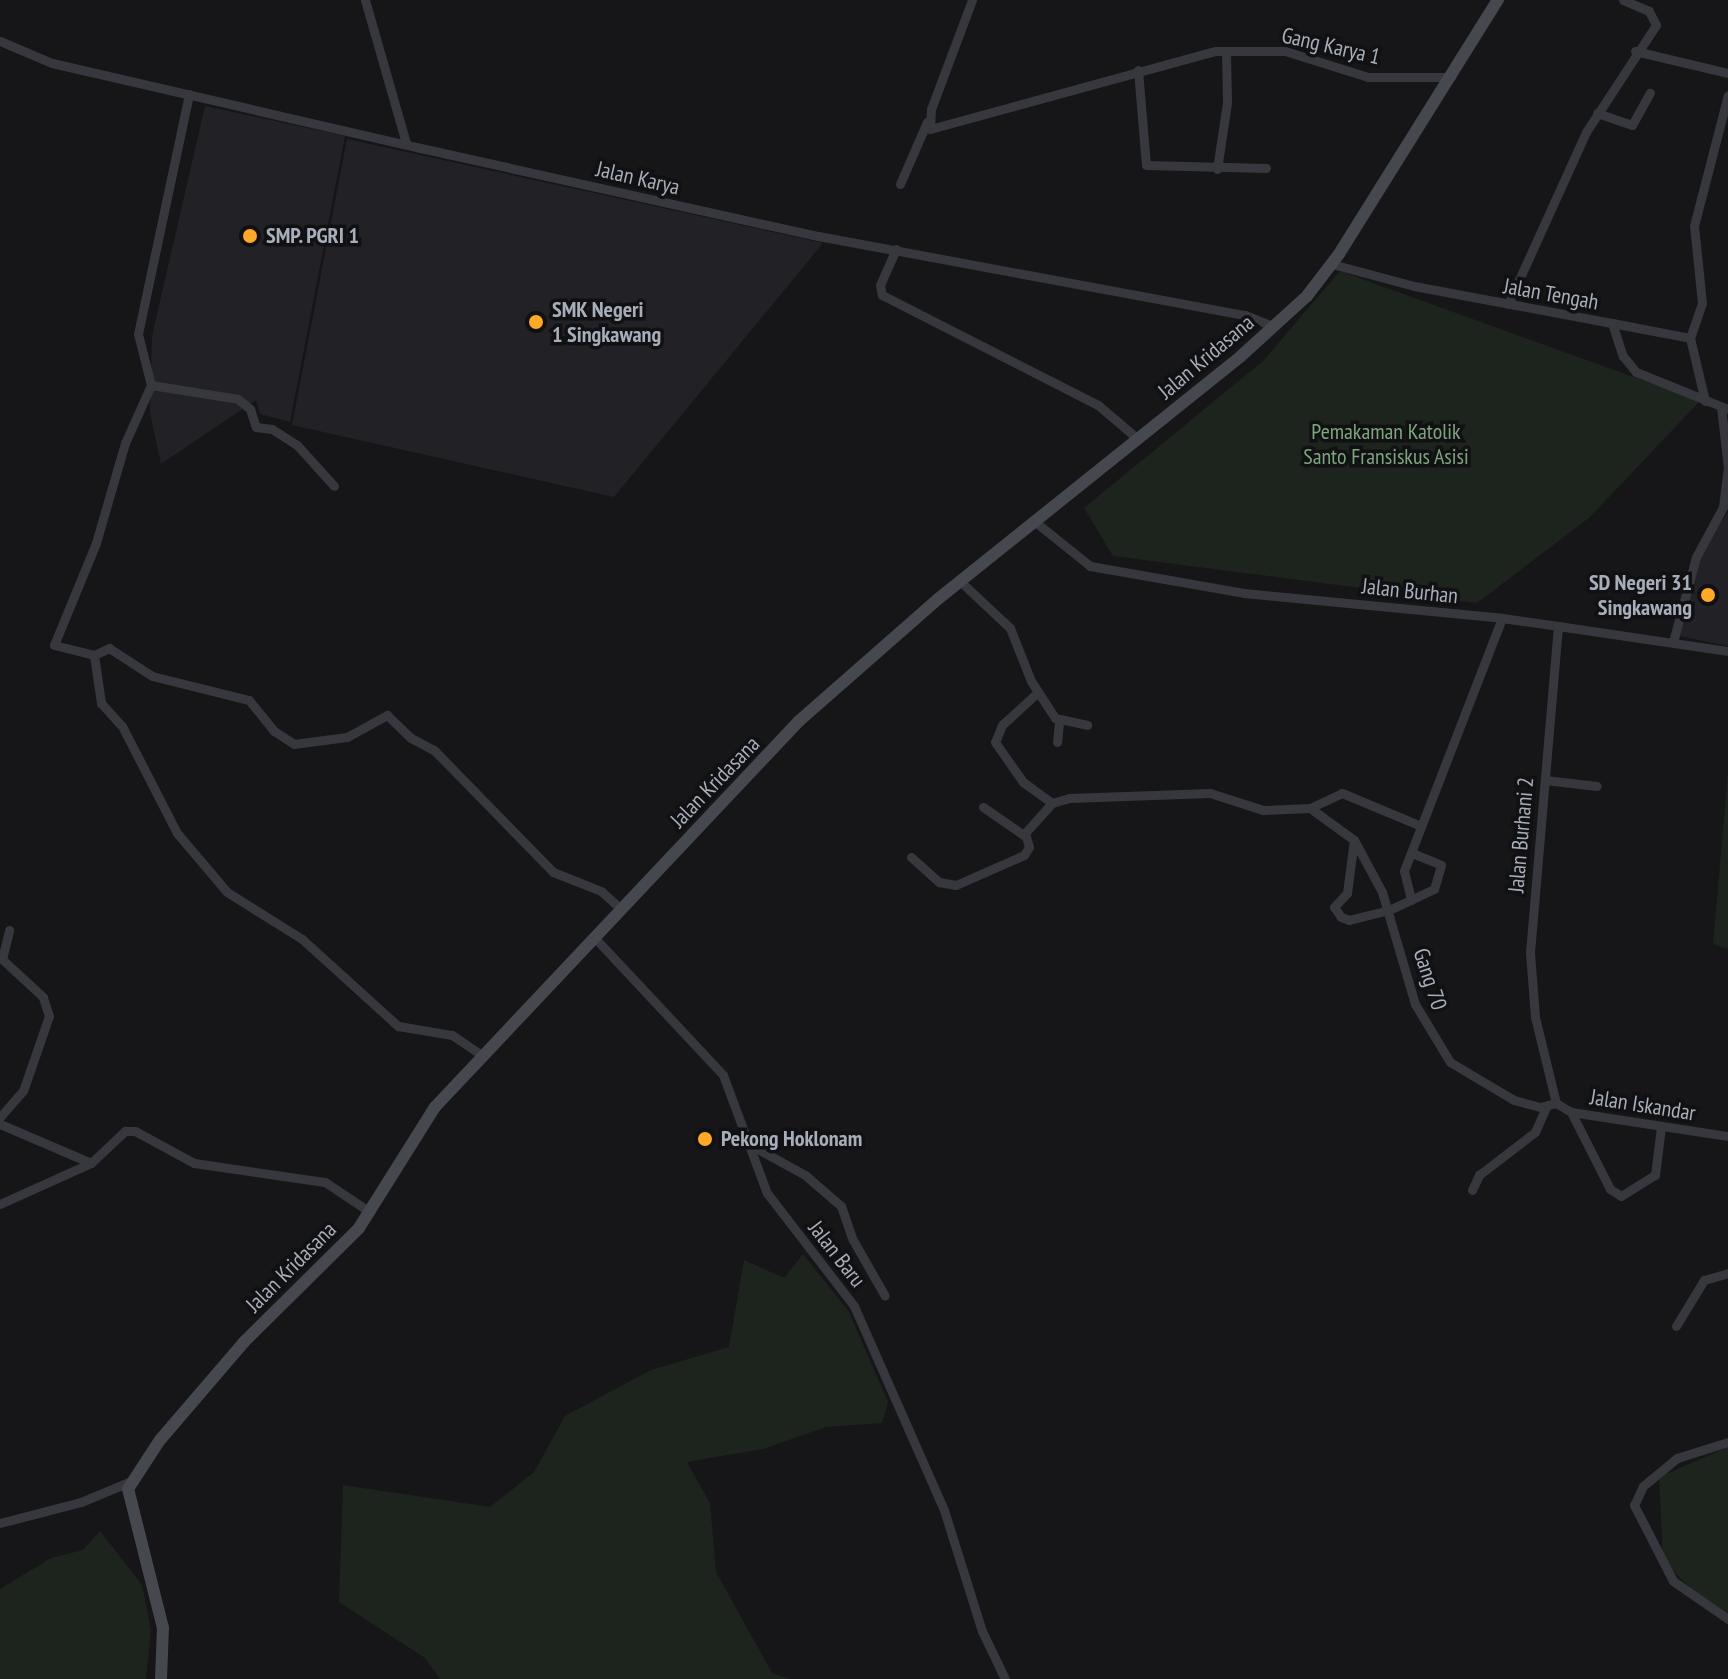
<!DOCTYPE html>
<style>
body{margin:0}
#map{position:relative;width:1728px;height:1679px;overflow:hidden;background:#161619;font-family:"PT Sans Narrow",sans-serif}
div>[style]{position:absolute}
.built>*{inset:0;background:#222226}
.green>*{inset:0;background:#1c241d}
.street>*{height:9px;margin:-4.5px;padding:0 4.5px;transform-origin:4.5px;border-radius:4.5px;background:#37383e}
.secondary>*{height:12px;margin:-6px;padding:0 6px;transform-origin:6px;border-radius:6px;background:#45484e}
.dots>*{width:22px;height:22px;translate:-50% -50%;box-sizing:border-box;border:4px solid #111114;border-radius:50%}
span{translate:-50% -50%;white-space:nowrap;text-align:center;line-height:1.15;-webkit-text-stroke:7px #111114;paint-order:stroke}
.street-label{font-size:22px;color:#a7aeba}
.poi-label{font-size:22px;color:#a7aeba;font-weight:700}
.left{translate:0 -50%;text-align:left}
.right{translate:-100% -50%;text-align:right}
.park-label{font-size:22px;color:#7da67d}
</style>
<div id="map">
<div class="built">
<div style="clip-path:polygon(205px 106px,345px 136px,290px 422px,260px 414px,256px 400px,161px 464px,150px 413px,152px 336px)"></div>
<div style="clip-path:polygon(347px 139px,823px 243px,614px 497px,292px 425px)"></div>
<div style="clip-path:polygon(1728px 512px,1728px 646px,1679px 636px,1697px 555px)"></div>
</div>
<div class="green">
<div style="clip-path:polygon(1340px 271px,1700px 401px,1590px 517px,1477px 603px,1113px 556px,1084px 508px,1263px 361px)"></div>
<div style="clip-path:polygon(1728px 772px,1728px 949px,1713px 944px)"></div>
<div style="clip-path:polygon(803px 1254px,849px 1312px,888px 1402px,882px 1423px,826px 1427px,763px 1449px,687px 1462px,710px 1503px,716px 1572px,772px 1673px,790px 1679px,440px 1679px,425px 1658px,339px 1602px,343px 1485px,490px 1507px,534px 1472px,565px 1416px,651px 1370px,729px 1347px,744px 1260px,784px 1278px)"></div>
<div style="clip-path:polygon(1728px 1447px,1728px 1625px,1663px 1561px,1659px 1477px)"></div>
<div style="clip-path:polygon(100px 1531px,142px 1585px,151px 1630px,146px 1679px,0 1679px,0 1589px,51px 1558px,83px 1550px)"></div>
</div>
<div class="street">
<div style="left:365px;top:0;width:149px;rotate:74deg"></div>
<div style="left:972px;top:0;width:116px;rotate:110.6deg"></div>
<div style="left:931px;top:109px;width:20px;rotate:93deg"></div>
<div style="left:930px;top:129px;width:296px;rotate:-15.3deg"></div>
<div style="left:1216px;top:51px;width:69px"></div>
<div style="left:1285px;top:51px;width:87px;rotate:17.4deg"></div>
<div style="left:1368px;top:77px;width:83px"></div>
<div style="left:0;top:41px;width:56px;rotate:22.9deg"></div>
<div style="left:52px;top:63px;width:374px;rotate:13deg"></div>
<div style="left:416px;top:147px;width:412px;rotate:12.5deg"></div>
<div style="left:818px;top:236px;width:434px;rotate:10.5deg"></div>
<div style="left:1245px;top:315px;width:31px;rotate:22deg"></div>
<div style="left:1635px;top:51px;width:96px;rotate:13.3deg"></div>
<div style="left:1138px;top:70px;width:95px;rotate:85.2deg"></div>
<div style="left:1146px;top:165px;width:120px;rotate:1.4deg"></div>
<div style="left:189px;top:94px;width:245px;rotate:102deg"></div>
<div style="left:138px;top:334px;width:53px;rotate:75.7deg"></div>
<div style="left:151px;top:385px;width:64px;rotate:114.1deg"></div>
<div style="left:125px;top:443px;width:104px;rotate:106.2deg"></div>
<div style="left:96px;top:543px;width:110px;rotate:112.4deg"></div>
<div style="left:54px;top:645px;width:41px;rotate:14deg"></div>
<div style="left:94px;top:655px;width:49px;rotate:81.7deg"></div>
<div style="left:101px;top:703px;width:31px;rotate:48deg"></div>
<div style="left:122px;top:726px;width:120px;rotate:62.8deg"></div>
<div style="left:177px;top:833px;width:77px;rotate:49.7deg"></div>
<div style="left:227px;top:892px;width:89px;rotate:32.1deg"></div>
<div style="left:302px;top:939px;width:130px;rotate:42.2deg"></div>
<div style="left:398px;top:1026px;width:55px;rotate:9.5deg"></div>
<div style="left:452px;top:1035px;width:36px;rotate:34deg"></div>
<div style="left:1597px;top:113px;width:37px;rotate:19deg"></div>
<div style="left:1632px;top:125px;width:37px;rotate:-61deg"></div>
<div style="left:1217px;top:169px;width:67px;rotate:-81.4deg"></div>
<div style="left:1227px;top:103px;width:52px;rotate:-91.1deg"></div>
<div style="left:900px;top:184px;width:68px;rotate:-66.5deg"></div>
<div style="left:896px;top:249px;width:39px;rotate:114deg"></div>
<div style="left:880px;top:285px;width:10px;rotate:79deg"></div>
<div style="left:882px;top:295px;width:242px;rotate:27deg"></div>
<div style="left:1098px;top:405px;width:52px;rotate:40.4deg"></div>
<div style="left:1332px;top:264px;width:85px;rotate:15deg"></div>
<div style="left:1414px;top:286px;width:201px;rotate:10.6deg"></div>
<div style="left:1612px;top:323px;width:35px;rotate:72deg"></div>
<div style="left:1623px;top:356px;width:21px;rotate:51deg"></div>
<div style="left:1636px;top:372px;width:99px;rotate:21.9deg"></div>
<div style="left:1508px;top:304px;width:189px;rotate:-65.6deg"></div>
<div style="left:1586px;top:132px;width:128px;rotate:-56.8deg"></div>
<div style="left:1656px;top:25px;width:16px;rotate:-117deg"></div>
<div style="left:1649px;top:11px;width:28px;rotate:-157deg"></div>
<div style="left:1612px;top:323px;width:79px;rotate:10.9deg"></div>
<div style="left:151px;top:385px;width:88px;rotate:9.1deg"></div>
<div style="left:238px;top:399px;width:16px;rotate:40deg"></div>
<div style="left:250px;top:409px;width:19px;rotate:72deg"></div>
<div style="left:256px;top:427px;width:16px;rotate:7deg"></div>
<div style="left:272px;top:429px;width:30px;rotate:33deg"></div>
<div style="left:297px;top:445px;width:55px;rotate:47.9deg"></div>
<div style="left:1705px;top:401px;width:65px;rotate:-103.4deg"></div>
<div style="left:1690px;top:338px;width:37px;rotate:-71deg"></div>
<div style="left:1702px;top:303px;width:77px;rotate:-95.9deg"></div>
<div style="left:1694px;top:226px;width:135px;rotate:-75.5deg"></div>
<div style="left:1034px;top:521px;width:72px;rotate:38.8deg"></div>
<div style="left:1090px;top:566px;width:156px;rotate:9.9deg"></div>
<div style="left:1244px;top:593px;width:259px;rotate:5.5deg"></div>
<div style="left:1502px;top:618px;width:271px;rotate:111.2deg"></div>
<div style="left:1404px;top:871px;width:30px;rotate:76deg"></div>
<div style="left:961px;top:582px;width:67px;rotate:43.2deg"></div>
<div style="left:1010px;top:628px;width:57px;rotate:68.4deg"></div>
<div style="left:1031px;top:681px;width:44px;rotate:57deg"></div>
<div style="left:1055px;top:718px;width:33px;rotate:12deg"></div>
<div style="left:1502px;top:618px;width:57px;rotate:8.1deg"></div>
<div style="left:1558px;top:626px;width:328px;rotate:94.9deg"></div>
<div style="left:1530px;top:953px;width:64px;rotate:85.5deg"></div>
<div style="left:1535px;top:1017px;width:89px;rotate:76.3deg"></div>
<div style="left:1558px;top:626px;width:172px;rotate:8.4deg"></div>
<div style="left:1673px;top:642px;width:88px;rotate:-74.9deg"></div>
<div style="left:1696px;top:557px;width:57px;rotate:-61.6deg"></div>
<div style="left:1723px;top:507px;width:39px;rotate:-83deg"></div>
<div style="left:1728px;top:468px;width:61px;rotate:-96.5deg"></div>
<div style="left:94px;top:655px;width:17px;rotate:-25deg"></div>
<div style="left:109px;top:648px;width:51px;rotate:33.1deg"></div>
<div style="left:152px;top:676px;width:100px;rotate:13.9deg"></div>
<div style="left:249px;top:700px;width:40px;rotate:51deg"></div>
<div style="left:274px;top:731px;width:24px;rotate:33deg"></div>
<div style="left:294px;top:744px;width:53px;rotate:-7.5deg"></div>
<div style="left:347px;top:737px;width:46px;rotate:-28.8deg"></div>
<div style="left:387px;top:715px;width:33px;rotate:44deg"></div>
<div style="left:411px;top:738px;width:26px;rotate:28deg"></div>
<div style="left:434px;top:750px;width:170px;rotate:45.7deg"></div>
<div style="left:553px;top:872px;width:52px;rotate:21.6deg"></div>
<div style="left:601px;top:891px;width:27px;rotate:42deg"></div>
<div style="left:1037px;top:693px;width:47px;rotate:137.6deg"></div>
<div style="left:1002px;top:725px;width:18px;rotate:112deg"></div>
<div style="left:995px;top:742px;width:49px;rotate:55deg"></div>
<div style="left:1023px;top:782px;width:36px;rotate:36deg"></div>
<div style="left:1057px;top:742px;width:20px;rotate:-84deg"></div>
<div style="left:1545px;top:780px;width:52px;rotate:6.6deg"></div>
<div style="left:983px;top:807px;width:51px;rotate:34.6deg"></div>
<div style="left:1354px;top:840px;width:59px;rotate:61.7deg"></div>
<div style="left:1382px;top:892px;width:117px;rotate:73.6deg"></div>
<div style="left:1415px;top:1004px;width:68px;rotate:58.9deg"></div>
<div style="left:1450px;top:1062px;width:74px;rotate:30.7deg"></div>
<div style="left:1514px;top:1100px;width:27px;rotate:15deg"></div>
<div style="left:1540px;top:1107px;width:16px;rotate:-14deg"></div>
<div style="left:1412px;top:853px;width:31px;rotate:22deg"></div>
<div style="left:1441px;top:865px;width:25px;rotate:106deg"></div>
<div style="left:1434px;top:889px;width:50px;rotate:155deg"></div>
<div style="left:1389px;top:910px;width:41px;rotate:166deg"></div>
<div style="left:1349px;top:920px;width:9px;rotate:-159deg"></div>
<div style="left:1341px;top:917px;width:12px;rotate:-125deg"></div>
<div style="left:1334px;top:907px;width:19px;rotate:-47deg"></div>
<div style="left:1347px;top:893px;width:53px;rotate:-82.5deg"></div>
<div style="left:1354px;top:840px;width:54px;rotate:-144deg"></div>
<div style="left:1310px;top:808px;width:35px;rotate:-25deg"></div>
<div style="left:1342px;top:793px;width:86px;rotate:22.7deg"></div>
<div style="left:911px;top:857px;width:38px;rotate:42deg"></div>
<div style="left:939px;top:882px;width:17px;rotate:10deg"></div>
<div style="left:956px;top:885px;width:74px;rotate:-23.8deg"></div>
<div style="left:1024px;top:855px;width:9px;rotate:-58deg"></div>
<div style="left:1029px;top:847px;width:15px;rotate:-106deg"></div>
<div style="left:1025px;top:833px;width:40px;rotate:-48deg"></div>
<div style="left:1052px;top:803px;width:18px;rotate:-16deg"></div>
<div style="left:1069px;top:798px;width:141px;rotate:-2deg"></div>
<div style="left:1210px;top:793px;width:56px;rotate:17.8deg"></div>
<div style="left:1263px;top:810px;width:47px;rotate:-2.4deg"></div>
<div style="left:594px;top:937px;width:189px;rotate:46.9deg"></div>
<div style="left:723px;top:1075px;width:126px;rotate:69.6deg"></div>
<div style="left:767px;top:1193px;width:143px;rotate:52.4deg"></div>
<div style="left:854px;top:1306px;width:223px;rotate:66.2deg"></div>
<div style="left:944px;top:1510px;width:127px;rotate:72.6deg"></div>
<div style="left:982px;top:1631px;width:53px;rotate:64.4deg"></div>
<div style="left:1556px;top:1103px;width:17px;rotate:31deg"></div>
<div style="left:1571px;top:1112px;width:159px;rotate:8.7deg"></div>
<div style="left:1571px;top:1112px;width:86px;rotate:63.1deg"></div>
<div style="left:1610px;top:1189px;width:13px;rotate:32deg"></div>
<div style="left:1621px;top:1196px;width:40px;rotate:-32deg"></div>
<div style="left:1655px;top:1175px;width:48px;rotate:-82.9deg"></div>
<div style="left:0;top:1117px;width:35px;rotate:-49deg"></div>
<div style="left:23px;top:1091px;width:79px;rotate:-70.9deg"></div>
<div style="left:49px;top:1016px;width:20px;rotate:-108deg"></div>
<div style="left:43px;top:997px;width:56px;rotate:-137.2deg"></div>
<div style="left:2px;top:959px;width:30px;rotate:-76deg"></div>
<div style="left:0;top:1124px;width:99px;rotate:23.2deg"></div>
<div style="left:91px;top:1163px;width:47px;rotate:-43.3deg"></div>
<div style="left:125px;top:1131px;width:10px"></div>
<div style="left:135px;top:1131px;width:67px;rotate:28.5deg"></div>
<div style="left:194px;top:1163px;width:132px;rotate:8.3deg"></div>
<div style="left:325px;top:1182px;width:54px;rotate:33.7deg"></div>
<div style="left:747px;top:1143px;width:66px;rotate:28.9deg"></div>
<div style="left:805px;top:1175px;width:48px;rotate:40.7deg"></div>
<div style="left:841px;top:1206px;width:36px;rotate:71deg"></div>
<div style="left:853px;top:1240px;width:64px;rotate:60.3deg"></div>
<div style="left:1472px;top:1190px;width:17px;rotate:-65deg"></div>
<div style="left:1479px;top:1175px;width:71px;rotate:-37.5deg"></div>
<div style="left:1535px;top:1132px;width:27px;rotate:-66deg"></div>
<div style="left:0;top:1204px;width:100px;rotate:-24.3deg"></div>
<div style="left:1676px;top:1326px;width:54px;rotate:-58.7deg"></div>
<div style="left:1704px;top:1280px;width:25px;rotate:-16deg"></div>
<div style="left:1728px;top:1442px;width:53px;rotate:162.6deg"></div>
<div style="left:1677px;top:1458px;width:44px;rotate:140.5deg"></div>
<div style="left:1643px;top:1486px;width:21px;rotate:115deg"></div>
<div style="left:1634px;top:1505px;width:85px;rotate:62.8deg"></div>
<div style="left:1673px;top:1581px;width:67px;rotate:34.6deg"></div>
<div style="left:0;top:1523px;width:84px;rotate:-14.5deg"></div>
<div style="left:81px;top:1502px;width:52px;rotate:-22.6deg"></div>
</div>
<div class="secondary">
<div style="left:161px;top:1679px;width:51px;rotate:-87.8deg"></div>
<div style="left:163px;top:1628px;width:143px;rotate:-104.1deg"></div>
<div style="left:128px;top:1489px;width:59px;rotate:-56.9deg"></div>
<div style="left:160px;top:1440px;width:129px;rotate:-49.4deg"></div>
<div style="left:244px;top:1342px;width:162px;rotate:-44.7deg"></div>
<div style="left:359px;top:1228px;width:143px;rotate:-57.9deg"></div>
<div style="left:435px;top:1107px;width:531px;rotate:-46.68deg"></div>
<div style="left:799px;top:721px;width:185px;rotate:-41.3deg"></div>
<div style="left:938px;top:599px;width:388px;rotate:-38.7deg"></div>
<div style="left:1241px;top:356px;width:89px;rotate:-42.3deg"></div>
<div style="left:1307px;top:296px;width:53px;rotate:-52.7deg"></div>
<div style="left:1339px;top:254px;width:300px;rotate:-58deg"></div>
</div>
<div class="dots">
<div style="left:250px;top:236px;background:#ffa928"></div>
<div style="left:536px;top:322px;background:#ffa928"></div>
<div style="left:1708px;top:595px;background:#ffa928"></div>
<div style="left:705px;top:1139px;background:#ffa928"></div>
</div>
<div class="street-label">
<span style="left:1331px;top:46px;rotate:13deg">Gang Karya 1</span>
<span style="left:638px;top:178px;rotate:13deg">Jalan Karya</span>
<span style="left:1551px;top:294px;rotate:10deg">Jalan Tengah</span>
<span style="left:1206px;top:357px;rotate:-40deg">Jalan Kridasana</span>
<span style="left:1410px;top:591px;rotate:6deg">Jalan Burhan</span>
<span style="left:715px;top:782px;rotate:-46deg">Jalan Kridasana</span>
<span style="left:1521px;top:835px;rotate:-85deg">Jalan Burhani 2</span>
<span style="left:1430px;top:979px;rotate:72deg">Gang 70</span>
<span style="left:1643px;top:1105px;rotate:9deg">Jalan Iskandar</span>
<span style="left:837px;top:1254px;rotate:52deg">Jalan Baru</span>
<span style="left:291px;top:1267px;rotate:-45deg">Jalan Kridasana</span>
</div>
<div class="poi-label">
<span class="left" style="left:266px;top:236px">SMP. PGRI 1</span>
<span class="left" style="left:552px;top:322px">SMK Negeri<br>1 Singkawang</span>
<span class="right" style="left:1692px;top:595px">SD Negeri 31<br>Singkawang</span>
<span class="left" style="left:721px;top:1139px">Pekong Hoklonam</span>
</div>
<div class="park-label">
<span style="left:1386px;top:444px">Pemakaman Katolik<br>Santo Fransiskus Asisi</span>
</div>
</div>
